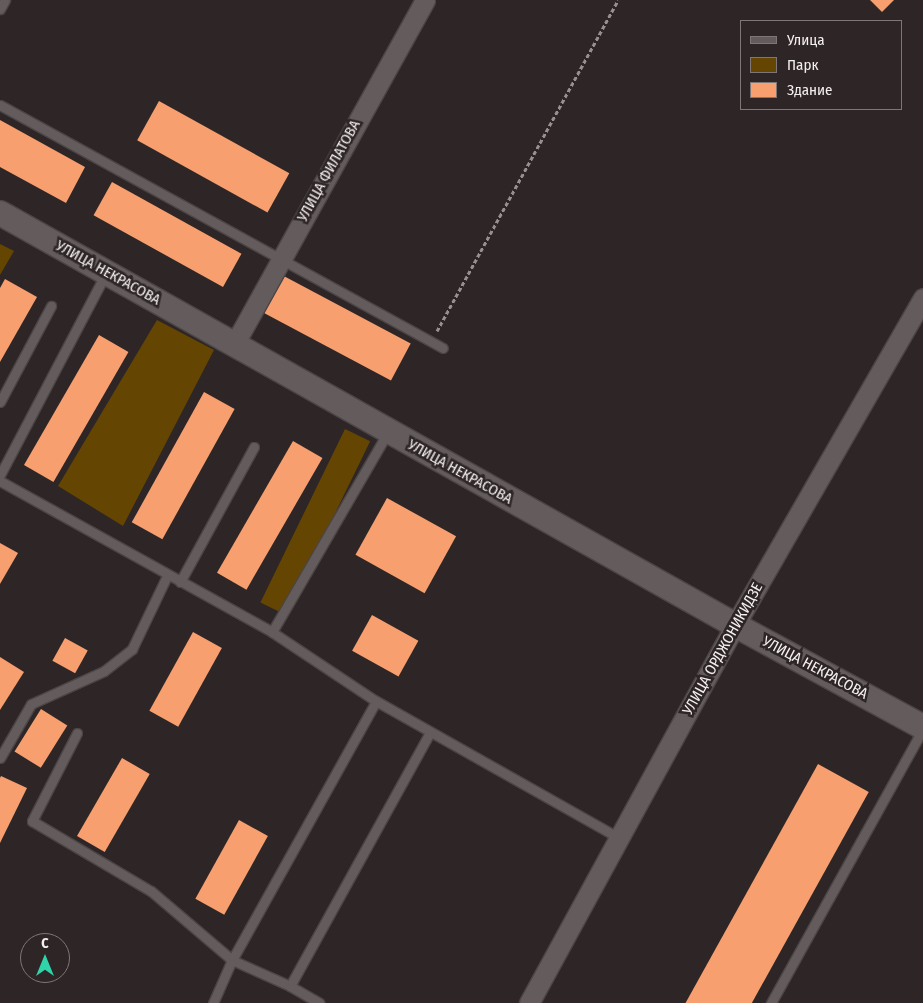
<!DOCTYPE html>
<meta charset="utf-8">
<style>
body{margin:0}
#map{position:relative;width:923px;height:1003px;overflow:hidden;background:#2e2626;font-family:"Fira Sans Condensed",sans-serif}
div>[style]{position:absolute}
.green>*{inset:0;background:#644501;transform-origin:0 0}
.building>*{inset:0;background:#f79f6f;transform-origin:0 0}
.path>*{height:3px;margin-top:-1.5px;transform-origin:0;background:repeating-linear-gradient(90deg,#979090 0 4px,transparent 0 6.5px)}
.roads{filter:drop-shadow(1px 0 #4c4545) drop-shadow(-1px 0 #4c4545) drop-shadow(0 1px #4c4545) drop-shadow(0 -1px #4c4545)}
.service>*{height:9px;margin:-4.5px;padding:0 4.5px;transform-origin:4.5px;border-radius:4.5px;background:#645c5c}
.minor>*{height:19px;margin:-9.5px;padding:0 9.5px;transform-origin:9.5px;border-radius:9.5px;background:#645c5c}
.tertiary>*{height:24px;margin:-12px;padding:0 12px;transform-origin:12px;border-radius:12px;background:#645c5c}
span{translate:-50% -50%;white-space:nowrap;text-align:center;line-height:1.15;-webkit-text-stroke:5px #2e2626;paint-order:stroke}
.street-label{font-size:15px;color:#f5f0f0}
.legend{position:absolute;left:740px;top:20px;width:162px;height:90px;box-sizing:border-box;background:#2e2626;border:1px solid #7e7777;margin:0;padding:6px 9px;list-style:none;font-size:15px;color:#f5f0f0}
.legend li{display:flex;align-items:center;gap:10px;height:25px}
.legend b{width:25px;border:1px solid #7e7777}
.north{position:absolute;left:20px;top:933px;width:50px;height:50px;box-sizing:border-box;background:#2e2626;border:1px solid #7e7777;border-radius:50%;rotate:0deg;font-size:14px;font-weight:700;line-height:20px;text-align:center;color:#f5f0f0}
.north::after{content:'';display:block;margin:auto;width:18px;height:22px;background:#2fd4aa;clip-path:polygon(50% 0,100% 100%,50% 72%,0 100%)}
</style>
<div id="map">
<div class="green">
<div style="clip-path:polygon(0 244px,14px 251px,0 275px)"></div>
<div style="clip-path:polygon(157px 320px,214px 350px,123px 526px,58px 486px)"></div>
<div style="left:345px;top:429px;width:28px;height:193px;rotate:26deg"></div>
</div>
<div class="building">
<div style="clip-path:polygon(870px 0,894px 0,882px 12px)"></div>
<div style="left:159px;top:101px;width:149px;height:45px;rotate:29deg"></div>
<div style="clip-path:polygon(0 120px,85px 167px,66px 203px,0 167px)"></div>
<div style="left:112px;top:182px;width:148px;height:38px;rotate:29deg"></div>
<div style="left:280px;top:274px;width:148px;height:42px;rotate:28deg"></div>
<div style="clip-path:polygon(5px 279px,37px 297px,0 362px,0 288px)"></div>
<div style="left:99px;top:335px;width:34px;height:150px;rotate:30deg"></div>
<div style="left:204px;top:392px;width:35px;height:149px;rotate:29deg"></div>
<div style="left:293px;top:441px;width:34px;height:152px;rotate:30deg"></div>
<div style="left:387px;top:498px;width:79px;height:65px;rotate:29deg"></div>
<div style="clip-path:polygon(0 543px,18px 553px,0 584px)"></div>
<div style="left:372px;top:615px;width:53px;height:41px;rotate:29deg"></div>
<div style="left:193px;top:632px;width:33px;height:90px;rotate:29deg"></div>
<div style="left:65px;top:638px;width:26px;height:26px;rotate:29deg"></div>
<div style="clip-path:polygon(0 657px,24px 672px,0 710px)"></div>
<div style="left:41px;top:709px;width:31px;height:50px;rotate:32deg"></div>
<div style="left:122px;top:758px;width:32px;height:90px;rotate:30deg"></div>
<div style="left:818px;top:764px;width:58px;height:274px;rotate:29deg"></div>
<div style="clip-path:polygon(1px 776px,27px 788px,0 843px,0 778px)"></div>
<div style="left:239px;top:820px;width:33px;height:90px;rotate:29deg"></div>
</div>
<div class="path">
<div style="left:437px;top:331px;width:377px;rotate:-61.3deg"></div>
</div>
<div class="roads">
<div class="service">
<div style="left:0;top:9px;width:10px;rotate:-61deg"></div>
<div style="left:0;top:105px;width:505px;rotate:28.75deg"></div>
<div style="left:0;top:402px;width:109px;rotate:-62deg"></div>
<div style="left:0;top:475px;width:228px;rotate:-62.3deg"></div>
<div style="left:0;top:481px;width:311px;rotate:29deg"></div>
<div style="left:272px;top:632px;width:125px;rotate:33.6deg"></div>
<div style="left:376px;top:701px;width:279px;rotate:29.4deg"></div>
<div style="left:180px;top:582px;width:154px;rotate:-61.3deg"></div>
<div style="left:272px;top:632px;width:231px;rotate:-59.9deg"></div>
<div style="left:77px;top:733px;width:99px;rotate:117.1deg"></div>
<div style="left:32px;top:821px;width:138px;rotate:30.5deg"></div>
<div style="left:151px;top:891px;width:106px;rotate:40.4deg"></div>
<div style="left:232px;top:960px;width:64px;rotate:24.1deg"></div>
<div style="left:290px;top:986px;width:34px;rotate:30deg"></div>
<div style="left:0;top:758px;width:62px;rotate:-60.1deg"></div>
<div style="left:31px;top:704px;width:80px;rotate:-24.3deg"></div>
<div style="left:104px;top:671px;width:36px;rotate:-38deg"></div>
<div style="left:132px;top:649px;width:81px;rotate:-64.4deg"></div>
<div style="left:290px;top:986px;width:290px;rotate:-61.1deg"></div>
<div style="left:213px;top:1003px;width:47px;rotate:-66.2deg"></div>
<div style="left:232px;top:960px;width:296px;rotate:-60.9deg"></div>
<div style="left:771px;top:1003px;width:313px;rotate:-61deg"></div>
</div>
<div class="minor">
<div style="left:235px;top:343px;width:392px;rotate:-61deg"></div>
<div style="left:529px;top:1003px;width:430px;rotate:-61.4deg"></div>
<div style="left:735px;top:625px;width:377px;rotate:-60.1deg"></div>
</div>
<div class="tertiary">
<div style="left:0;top:213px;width:843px;rotate:29.27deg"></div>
<div style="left:735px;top:625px;width:214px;rotate:28.5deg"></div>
</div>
</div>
<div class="street-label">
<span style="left:329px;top:171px;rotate:-61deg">УЛИЦА ФИЛАТОВА</span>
<span style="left:108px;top:273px;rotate:29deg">УЛИЦА НЕКРАСОВА</span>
<span style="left:460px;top:472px;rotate:29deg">УЛИЦА НЕКРАСОВА</span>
<span style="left:723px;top:649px;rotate:-61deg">УЛИЦА ОРДЖОНИКИДЗЕ</span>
<span style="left:815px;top:668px;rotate:28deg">УЛИЦА НЕКРАСОВА</span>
</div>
<ul class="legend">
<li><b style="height:6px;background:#645c5c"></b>Улица</li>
<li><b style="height:14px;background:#644501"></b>Парк</li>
<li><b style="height:14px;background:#f79f6f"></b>Здание</li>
</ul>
<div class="north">С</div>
</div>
